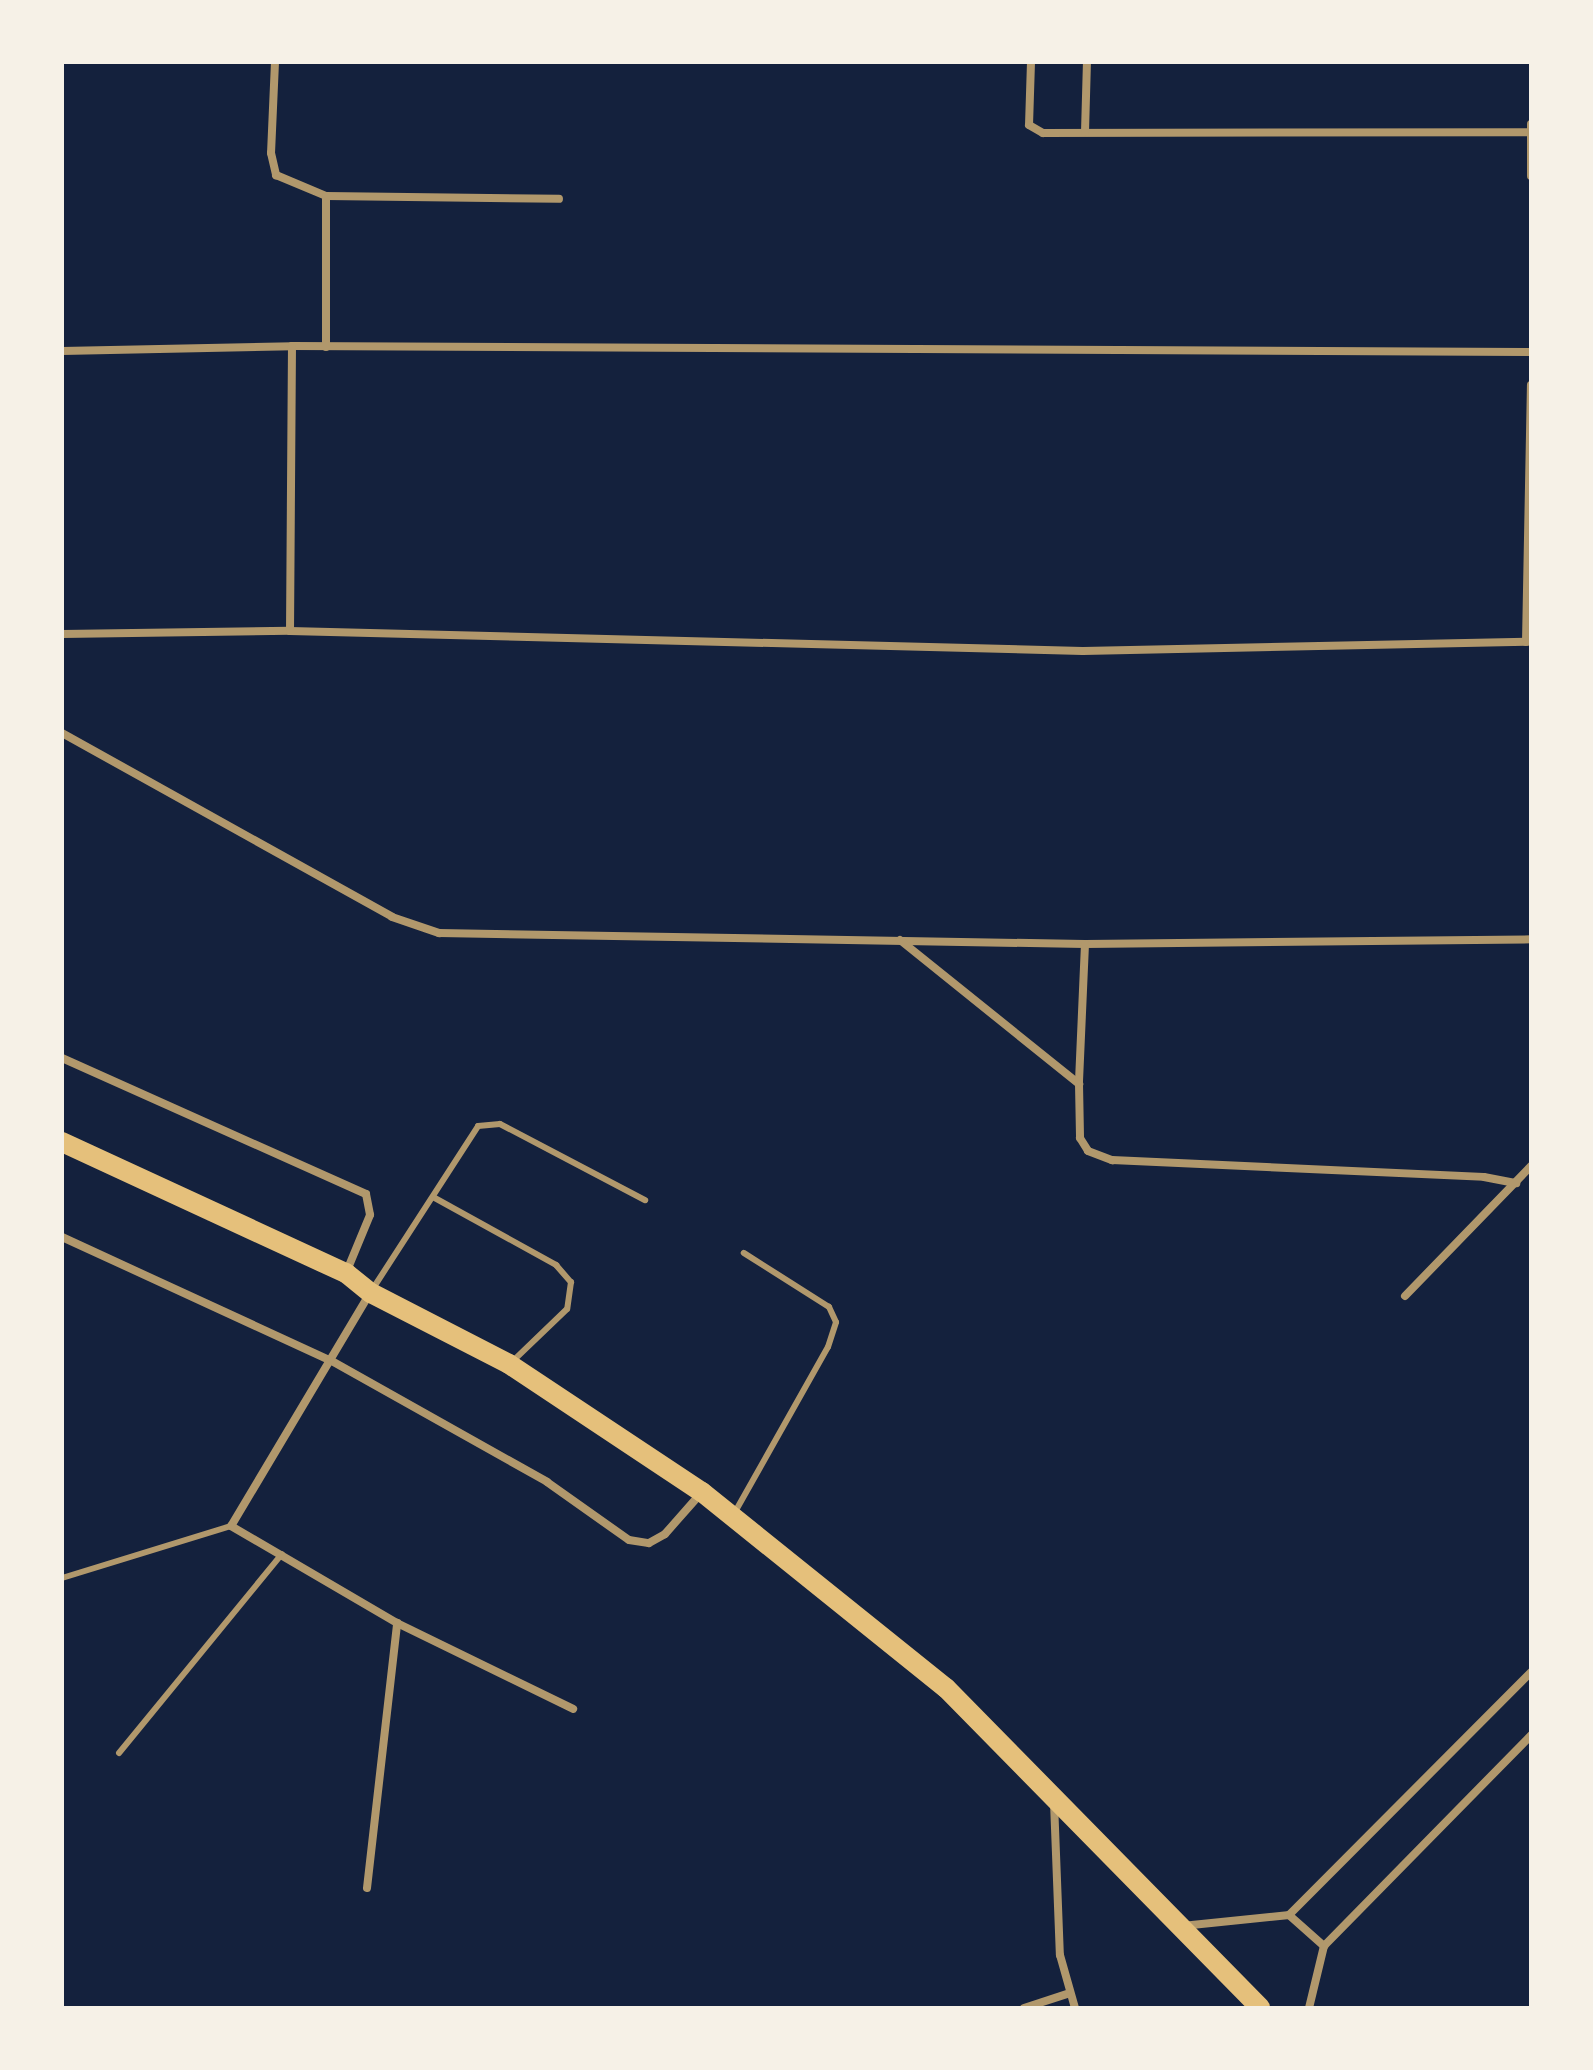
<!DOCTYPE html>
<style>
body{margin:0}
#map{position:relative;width:1593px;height:2070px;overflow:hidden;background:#14213d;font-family:"PT Sans",sans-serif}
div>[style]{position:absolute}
.service>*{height:6px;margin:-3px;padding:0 3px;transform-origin:3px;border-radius:3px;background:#b1986c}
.minor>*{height:8px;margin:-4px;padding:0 4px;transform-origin:4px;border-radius:4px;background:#b1986c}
.primary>*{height:20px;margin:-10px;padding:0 10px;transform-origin:10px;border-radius:10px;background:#e5c07b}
span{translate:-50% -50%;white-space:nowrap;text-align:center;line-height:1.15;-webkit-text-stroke:8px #f6f1e7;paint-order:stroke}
.frame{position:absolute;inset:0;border:64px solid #f6f1e7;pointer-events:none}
</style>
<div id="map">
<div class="service">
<div style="left:433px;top:1197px;width:141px;rotate:28.9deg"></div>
<div style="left:556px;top:1265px;width:23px;rotate:49deg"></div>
<div style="left:571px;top:1282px;width:27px;rotate:98deg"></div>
<div style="left:567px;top:1309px;width:76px;rotate:136.1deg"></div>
<div style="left:372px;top:1290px;width:195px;rotate:-57.1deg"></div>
<div style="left:478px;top:1126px;width:22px;rotate:-5deg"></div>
<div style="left:500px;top:1124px;width:164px;rotate:27.7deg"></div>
<div style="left:735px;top:1512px;width:189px;rotate:-60.6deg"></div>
<div style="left:828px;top:1347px;width:26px;rotate:-72deg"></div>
<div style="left:836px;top:1322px;width:17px;rotate:-115deg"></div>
<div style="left:829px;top:1307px;width:101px;rotate:-147.6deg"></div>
<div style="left:62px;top:1578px;width:177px;rotate:-17.1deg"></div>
<div style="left:119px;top:1753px;width:257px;rotate:-50.7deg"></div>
</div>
<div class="minor">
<div style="left:275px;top:62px;width:91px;rotate:92.5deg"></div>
<div style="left:271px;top:153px;width:23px;rotate:77deg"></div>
<div style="left:276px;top:175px;width:54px;rotate:22.8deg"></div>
<div style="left:326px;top:196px;width:151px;rotate:90deg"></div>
<div style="left:1031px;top:62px;width:63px;rotate:91.8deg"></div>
<div style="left:1029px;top:125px;width:16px;rotate:30deg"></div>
<div style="left:1043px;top:133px;width:488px;rotate:-0.1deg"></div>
<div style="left:1531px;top:124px;width:52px;rotate:90deg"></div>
<div style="left:1085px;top:132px;width:70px;rotate:-88.4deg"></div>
<div style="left:326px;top:196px;width:233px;rotate:0.7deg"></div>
<div style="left:62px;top:351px;width:230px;rotate:-1.2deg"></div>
<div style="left:292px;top:346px;width:1239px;rotate:0.28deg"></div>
<div style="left:290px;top:631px;width:285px;rotate:-89.6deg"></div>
<div style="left:62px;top:634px;width:228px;rotate:-0.8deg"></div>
<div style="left:290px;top:631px;width:793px;rotate:1.44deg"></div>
<div style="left:1083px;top:651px;width:448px;rotate:-1.2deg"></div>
<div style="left:1526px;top:642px;width:257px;rotate:-88.9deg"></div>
<div style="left:62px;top:733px;width:378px;rotate:29.1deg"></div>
<div style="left:392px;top:917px;width:50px;rotate:18.8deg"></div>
<div style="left:439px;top:933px;width:646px;rotate:0.98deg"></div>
<div style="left:1085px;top:944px;width:446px;rotate:-0.6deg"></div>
<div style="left:900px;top:940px;width:230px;rotate:38.8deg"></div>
<div style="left:1085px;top:944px;width:140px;rotate:92.5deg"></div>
<div style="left:1079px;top:1084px;width:54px;rotate:88.9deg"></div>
<div style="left:1080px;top:1138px;width:15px;rotate:58deg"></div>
<div style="left:1088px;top:1151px;width:26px;rotate:21deg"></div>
<div style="left:1112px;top:1160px;width:372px;rotate:2.6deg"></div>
<div style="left:1484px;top:1177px;width:33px;rotate:11deg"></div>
<div style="left:62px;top:1058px;width:333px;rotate:24.1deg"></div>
<div style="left:366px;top:1194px;width:21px;rotate:79deg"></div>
<div style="left:370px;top:1215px;width:63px;rotate:112.5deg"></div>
<div style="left:62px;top:1237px;width:295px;rotate:24.7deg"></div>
<div style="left:330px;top:1360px;width:249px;rotate:29.3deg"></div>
<div style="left:547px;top:1482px;width:100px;rotate:35.3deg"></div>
<div style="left:629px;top:1540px;width:20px;rotate:9deg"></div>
<div style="left:649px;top:1543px;width:18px;rotate:-29deg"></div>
<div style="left:665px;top:1534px;width:56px;rotate:-48.6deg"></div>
<div style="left:370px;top:1293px;width:271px;rotate:120.8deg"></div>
<div style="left:231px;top:1526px;width:192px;rotate:30.3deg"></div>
<div style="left:397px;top:1623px;width:196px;rotate:26deg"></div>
<div style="left:1405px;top:1296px;width:181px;rotate:-45.9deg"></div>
<div style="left:1054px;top:1802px;width:153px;rotate:87.8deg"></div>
<div style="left:1060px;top:1955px;width:55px;rotate:74.2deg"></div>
<div style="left:367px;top:1888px;width:267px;rotate:-83.5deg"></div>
<div style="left:1289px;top:1915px;width:47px;rotate:41.5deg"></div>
<div style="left:1182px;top:1926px;width:108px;rotate:-5.9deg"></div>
<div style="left:1289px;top:1915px;width:343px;rotate:-45.1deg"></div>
<div style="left:1024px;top:2008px;width:48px;rotate:-18.1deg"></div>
<div style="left:1309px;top:2008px;width:64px;rotate:-76.4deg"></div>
<div style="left:1324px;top:1946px;width:296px;rotate:-45.5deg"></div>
</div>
<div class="primary">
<div style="left:62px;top:1142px;width:313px;rotate:24.8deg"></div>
<div style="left:346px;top:1273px;width:32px;rotate:39deg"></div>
<div style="left:371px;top:1293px;width:155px;rotate:27.2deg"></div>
<div style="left:509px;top:1364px;width:232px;rotate:33.6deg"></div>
<div style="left:702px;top:1492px;width:313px;rotate:38.8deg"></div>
<div style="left:946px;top:1688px;width:448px;rotate:45.5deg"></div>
</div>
<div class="frame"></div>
</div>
